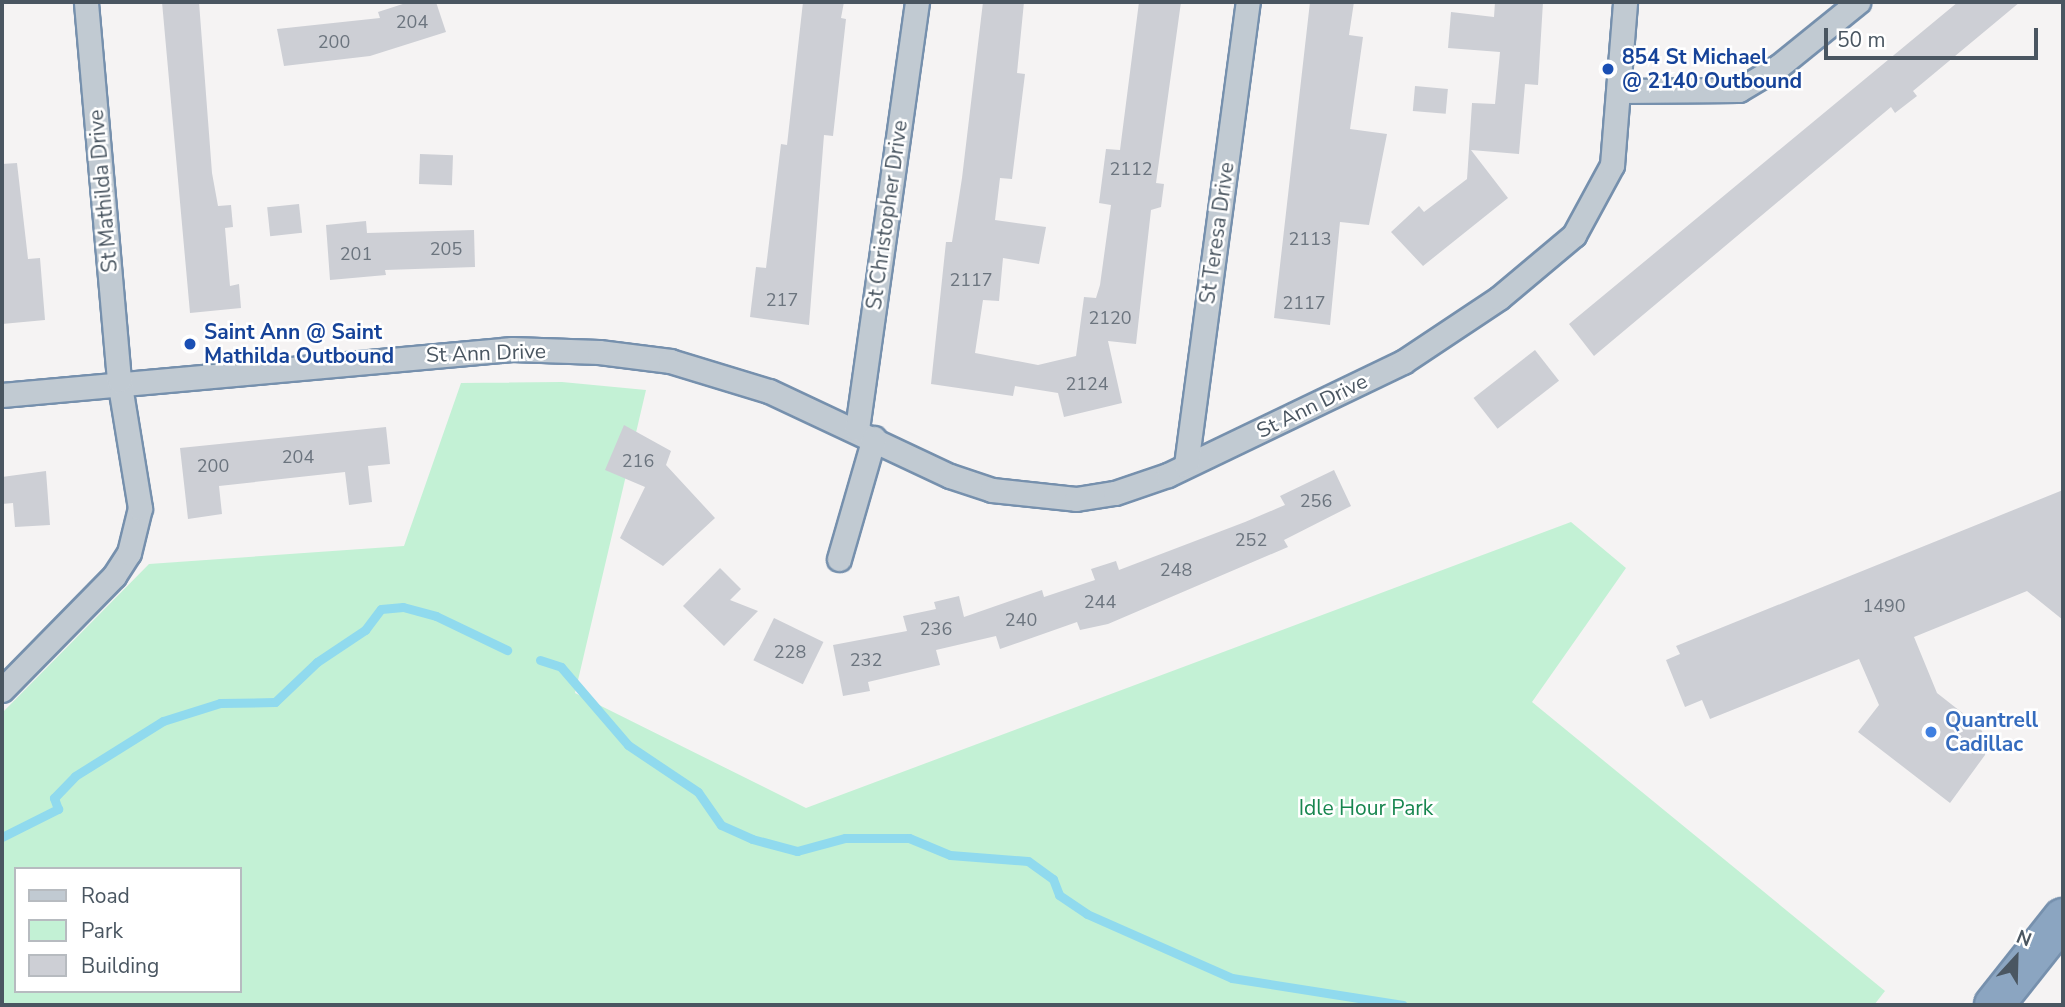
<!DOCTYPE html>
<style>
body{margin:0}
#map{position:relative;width:2065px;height:1007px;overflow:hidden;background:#f5f3f3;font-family:"Nunito Sans",sans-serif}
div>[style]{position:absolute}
.green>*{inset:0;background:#c3f1d5}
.stream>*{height:9px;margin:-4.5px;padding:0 4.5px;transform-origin:4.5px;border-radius:4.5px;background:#90daee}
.building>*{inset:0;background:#cdcfd5;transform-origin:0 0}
.roads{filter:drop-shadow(2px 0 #7690ad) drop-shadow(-2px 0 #7690ad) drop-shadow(0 2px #7690ad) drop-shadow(0 -2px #7690ad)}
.street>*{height:23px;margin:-11.5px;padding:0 11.5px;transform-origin:11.5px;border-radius:11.5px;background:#c1cad2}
.highway>*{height:38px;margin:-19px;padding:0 19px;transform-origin:19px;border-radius:19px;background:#8ba5c1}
.dots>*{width:19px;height:19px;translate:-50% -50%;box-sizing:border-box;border:4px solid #fff;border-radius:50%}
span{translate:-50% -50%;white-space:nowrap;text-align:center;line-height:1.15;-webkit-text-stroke:5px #fff;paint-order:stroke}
.number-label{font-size:18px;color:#6b747e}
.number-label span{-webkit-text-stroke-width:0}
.transit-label{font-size:21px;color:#164399;font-weight:700}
.left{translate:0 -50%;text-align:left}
.street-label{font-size:21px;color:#4a5661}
.shop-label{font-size:21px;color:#366cbe;font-weight:700}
.park-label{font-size:21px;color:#17864f}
.frame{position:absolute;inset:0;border:4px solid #4a5661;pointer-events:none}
.legend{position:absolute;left:14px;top:867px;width:228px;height:126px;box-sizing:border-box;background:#fff;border:2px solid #b7bbc0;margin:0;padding:9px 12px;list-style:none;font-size:21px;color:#4a5661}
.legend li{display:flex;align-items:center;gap:14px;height:35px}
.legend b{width:35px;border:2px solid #b7bbc0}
.north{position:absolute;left:1981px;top:923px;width:70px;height:70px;-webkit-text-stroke:5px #fff;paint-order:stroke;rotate:22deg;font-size:19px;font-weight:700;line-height:28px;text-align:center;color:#4a5661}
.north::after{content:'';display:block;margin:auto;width:24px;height:32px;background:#4a5661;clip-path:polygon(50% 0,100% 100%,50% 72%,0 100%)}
.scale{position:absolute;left:1824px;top:28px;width:214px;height:32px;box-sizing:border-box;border:4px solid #4a5661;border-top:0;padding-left:9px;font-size:21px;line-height:24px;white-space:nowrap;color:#4a5661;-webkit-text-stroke:5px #fff;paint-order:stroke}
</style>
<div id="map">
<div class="green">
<div style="clip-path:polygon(evenodd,562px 382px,646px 390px,575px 693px,806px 808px,1571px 522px,1626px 568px,1532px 702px,1885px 991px,1874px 1005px,2px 1005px,2px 713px,149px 564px,404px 546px,461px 383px,562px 382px,16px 869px,240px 869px,240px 991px,16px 991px,16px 869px)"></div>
</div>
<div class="stream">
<div style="left:540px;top:660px;width:22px;rotate:18deg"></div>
<div style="left:561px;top:667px;width:103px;rotate:49.3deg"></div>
<div style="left:628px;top:745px;width:84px;rotate:33.9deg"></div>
<div style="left:698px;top:792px;width:40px;rotate:55.1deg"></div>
<div style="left:721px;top:825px;width:34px;rotate:24deg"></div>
<div style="left:752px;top:839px;width:47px;rotate:14.9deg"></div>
<div style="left:797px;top:851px;width:50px;rotate:-15.2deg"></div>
<div style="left:845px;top:838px;width:64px"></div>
<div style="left:909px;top:838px;width:44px;rotate:22.5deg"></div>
<div style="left:950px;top:855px;width:78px;rotate:4.4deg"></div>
<div style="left:1028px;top:861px;width:31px;rotate:36deg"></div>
<div style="left:1053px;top:879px;width:17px;rotate:69deg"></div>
<div style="left:1059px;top:895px;width:34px;rotate:34deg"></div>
<div style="left:1087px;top:914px;width:158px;rotate:23.8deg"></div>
<div style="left:1232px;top:978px;width:173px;rotate:9deg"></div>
<div style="left:2px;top:837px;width:63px;rotate:-26.6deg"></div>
<div style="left:58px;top:809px;width:12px;rotate:-110deg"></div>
<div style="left:54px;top:798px;width:30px;rotate:-46deg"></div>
<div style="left:75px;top:776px;width:104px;rotate:-32deg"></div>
<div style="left:163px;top:721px;width:60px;rotate:-17.5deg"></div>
<div style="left:220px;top:703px;width:55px;rotate:-1deg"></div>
<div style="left:275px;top:702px;width:58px;rotate:-43.6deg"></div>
<div style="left:317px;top:662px;width:58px;rotate:-33.7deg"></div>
<div style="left:365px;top:630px;width:26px;rotate:-53deg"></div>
<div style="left:381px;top:609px;width:22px;rotate:-5deg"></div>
<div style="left:403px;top:607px;width:34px;rotate:15deg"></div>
<div style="left:436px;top:616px;width:79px;rotate:25.6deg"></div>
</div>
<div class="building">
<div style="clip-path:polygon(162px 2px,199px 2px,212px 173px,218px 206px,231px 205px,233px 227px,225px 228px,230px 286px,239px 284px,241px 308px,190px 313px)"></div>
<div style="clip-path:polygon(409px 2px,436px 2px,446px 32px,370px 56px,284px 66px,277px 29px,380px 18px,378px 12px)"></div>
<div style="clip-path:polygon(803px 2px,844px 2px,841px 18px,846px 19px,833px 136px,824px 135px,809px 325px,750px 317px,756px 267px,766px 268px,781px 144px,787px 145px)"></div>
<div style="clip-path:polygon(983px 2px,1024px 2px,1017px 73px,1025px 74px,1012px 179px,1000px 178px,995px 220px,1046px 227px,1039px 264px,1003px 258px,999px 301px,983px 300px,975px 353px,1038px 365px,1076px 356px,1084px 297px,1096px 298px,1100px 285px,1111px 205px,1099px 203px,1106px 149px,1120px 150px,1139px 2px,1181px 2px,1156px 183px,1164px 184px,1161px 207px,1151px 210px,1136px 344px,1108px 341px,1122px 403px,1064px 417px,1058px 393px,1015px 386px,1013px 396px,931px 384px,946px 242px,952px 242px,962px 178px)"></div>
<div style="clip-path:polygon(1310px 2px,1354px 2px,1349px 35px,1363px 37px,1350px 129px,1387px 134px,1369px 225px,1340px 222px,1330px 325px,1274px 318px)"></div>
<div style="clip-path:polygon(1495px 2px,1543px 2px,1538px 85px,1525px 84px,1519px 154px,1471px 150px,1508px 198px,1423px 266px,1391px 232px,1419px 206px,1424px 212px,1467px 179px,1472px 103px,1495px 104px,1500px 52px,1448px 48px,1451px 12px,1494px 17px)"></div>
<div style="clip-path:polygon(1958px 2px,2020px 2px,1913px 91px,1917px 96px,1895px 113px,1891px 107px,1594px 356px,1569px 324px)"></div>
<div style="left:1415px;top:86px;width:33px;height:25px;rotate:5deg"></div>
<div style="left:420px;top:154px;width:33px;height:30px;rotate:2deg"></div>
<div style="clip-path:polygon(17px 163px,28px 259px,40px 258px,45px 320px,2px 324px,2px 164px)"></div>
<div style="left:299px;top:204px;width:29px;height:32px;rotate:84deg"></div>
<div style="clip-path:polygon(366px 221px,367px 233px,474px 230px,475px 267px,385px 270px,386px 275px,330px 280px,326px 225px)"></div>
<div style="left:1535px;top:350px;width:39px;height:78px;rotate:52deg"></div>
<div style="clip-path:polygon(624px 425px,671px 451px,666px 465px,715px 518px,663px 566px,620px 538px,645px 487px,605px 470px)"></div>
<div style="clip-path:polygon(386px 427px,390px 464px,368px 466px,372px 502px,349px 505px,345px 472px,219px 486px,222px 514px,188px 519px,180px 448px)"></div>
<div style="clip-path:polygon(1334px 470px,1351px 506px,1284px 540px,1288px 547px,1108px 624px,1080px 630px,1077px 622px,1000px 649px,996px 636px,936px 650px,940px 665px,868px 682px,870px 691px,843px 696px,833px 645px,907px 631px,903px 616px,936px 609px,934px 602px,959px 596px,964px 617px,1042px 590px,1044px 597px,1095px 580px,1091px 569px,1116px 561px,1119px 570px,1245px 522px,1285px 505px,1280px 496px)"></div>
<div style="clip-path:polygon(46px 471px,50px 525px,15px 527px,13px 503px,2px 504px,2px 477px)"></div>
<div style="clip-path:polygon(2063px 490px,2063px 620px,2027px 591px,1914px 637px,1937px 693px,1979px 726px,1987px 740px,1985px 755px,1950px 803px,1858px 732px,1879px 705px,1859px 659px,1710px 719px,1702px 700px,1685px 707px,1666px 660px,1680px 654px,1676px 646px)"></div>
<div style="clip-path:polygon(720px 568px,741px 589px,730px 600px,758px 611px,724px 646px,683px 606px)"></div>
<div style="left:774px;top:618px;width:55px;height:47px;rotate:26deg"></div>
</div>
<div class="roads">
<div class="street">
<div style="left:1621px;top:91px;width:118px;rotate:-0.5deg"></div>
<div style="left:1739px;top:90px;width:47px;rotate:-31deg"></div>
<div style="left:1779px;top:66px;width:102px;rotate:-39deg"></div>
<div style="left:2px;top:395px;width:512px;rotate:-5.15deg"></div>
<div style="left:512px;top:349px;width:87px;rotate:2deg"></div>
<div style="left:599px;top:352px;width:72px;rotate:7.2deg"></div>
<div style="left:670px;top:361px;width:103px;rotate:16.9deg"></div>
<div style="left:769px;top:391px;width:200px;rotate:25.2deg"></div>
<div style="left:950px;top:476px;width:44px;rotate:18.4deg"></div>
<div style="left:992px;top:490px;width:84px;rotate:6.1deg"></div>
<div style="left:1076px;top:499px;width:39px;rotate:-9deg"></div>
<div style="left:1115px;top:493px;width:56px;rotate:-18.8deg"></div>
<div style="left:1168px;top:475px;width:261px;rotate:-25.7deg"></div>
<div style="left:1403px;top:362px;width:115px;rotate:-33.7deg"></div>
<div style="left:1499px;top:298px;width:98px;rotate:-40deg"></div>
<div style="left:1574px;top:235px;width:80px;rotate:-61.5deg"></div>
<div style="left:1612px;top:165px;width:164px;rotate:-85.4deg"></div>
<div style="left:857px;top:429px;width:431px;rotate:-82deg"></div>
<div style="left:1186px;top:465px;width:467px;rotate:-82.4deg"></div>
<div style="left:839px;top:559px;width:126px;rotate:-73.9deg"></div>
<div style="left:2px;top:690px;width:160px;rotate:-45.5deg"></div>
<div style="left:114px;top:576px;width:27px;rotate:-57deg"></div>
<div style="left:129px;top:553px;width:46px;rotate:-76.3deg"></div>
<div style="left:140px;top:508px;width:130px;rotate:-99.3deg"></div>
<div style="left:119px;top:380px;width:379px;rotate:-95deg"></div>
</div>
<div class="highway">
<div style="left:1994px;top:1005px;width:111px;rotate:-51.6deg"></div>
</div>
</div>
<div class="dots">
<div style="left:1608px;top:69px;background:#1a4fb4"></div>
<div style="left:190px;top:344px;background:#1a4fb4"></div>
<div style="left:1931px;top:732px;background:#3f7fe0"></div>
</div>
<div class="number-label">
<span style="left:412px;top:22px">204</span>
<span style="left:334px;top:42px">200</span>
<span style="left:1131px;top:169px">2112</span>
<span style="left:1310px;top:239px">2113</span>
<span style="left:446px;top:249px">205</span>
<span style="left:356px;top:254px">201</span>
<span style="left:971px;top:280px">2117</span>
<span style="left:782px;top:300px">217</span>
<span style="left:1304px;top:303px">2117</span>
<span style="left:1110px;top:318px">2120</span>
<span style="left:1087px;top:384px">2124</span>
<span style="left:298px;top:457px">204</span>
<span style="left:638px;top:461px">216</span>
<span style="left:213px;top:466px">200</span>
<span style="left:1316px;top:501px">256</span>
<span style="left:1251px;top:540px">252</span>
<span style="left:1176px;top:570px">248</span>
<span style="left:1100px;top:602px">244</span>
<span style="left:1884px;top:606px">1490</span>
<span style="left:1021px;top:620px">240</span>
<span style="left:936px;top:629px">236</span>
<span style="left:790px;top:652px">228</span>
<span style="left:866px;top:660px">232</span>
</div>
<div class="transit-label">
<span class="left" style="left:1622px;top:69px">854 St Michael<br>@ 2140 Outbound</span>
<span class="left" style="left:204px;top:344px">Saint Ann @ Saint<br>Mathilda Outbound</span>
</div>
<div class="street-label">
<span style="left:103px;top:191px;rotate:-95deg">St Mathilda Drive</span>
<span style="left:887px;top:215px;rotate:-82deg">St Christopher Drive</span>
<span style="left:1217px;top:233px;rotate:-82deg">St Teresa Drive</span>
<span style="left:486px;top:353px;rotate:-2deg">St Ann Drive</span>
<span style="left:1312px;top:406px;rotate:-26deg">St Ann Drive</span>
</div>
<div class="shop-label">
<span class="left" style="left:1945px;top:732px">Quantrell<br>Cadillac</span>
</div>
<div class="park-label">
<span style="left:1366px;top:808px">Idle Hour Park</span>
</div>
<div class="frame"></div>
<ul class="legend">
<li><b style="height:9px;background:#c1cad2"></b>Road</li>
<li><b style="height:19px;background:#c3f1d5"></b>Park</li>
<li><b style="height:19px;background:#cdcfd5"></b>Building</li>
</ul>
<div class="north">N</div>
<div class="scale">50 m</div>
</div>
